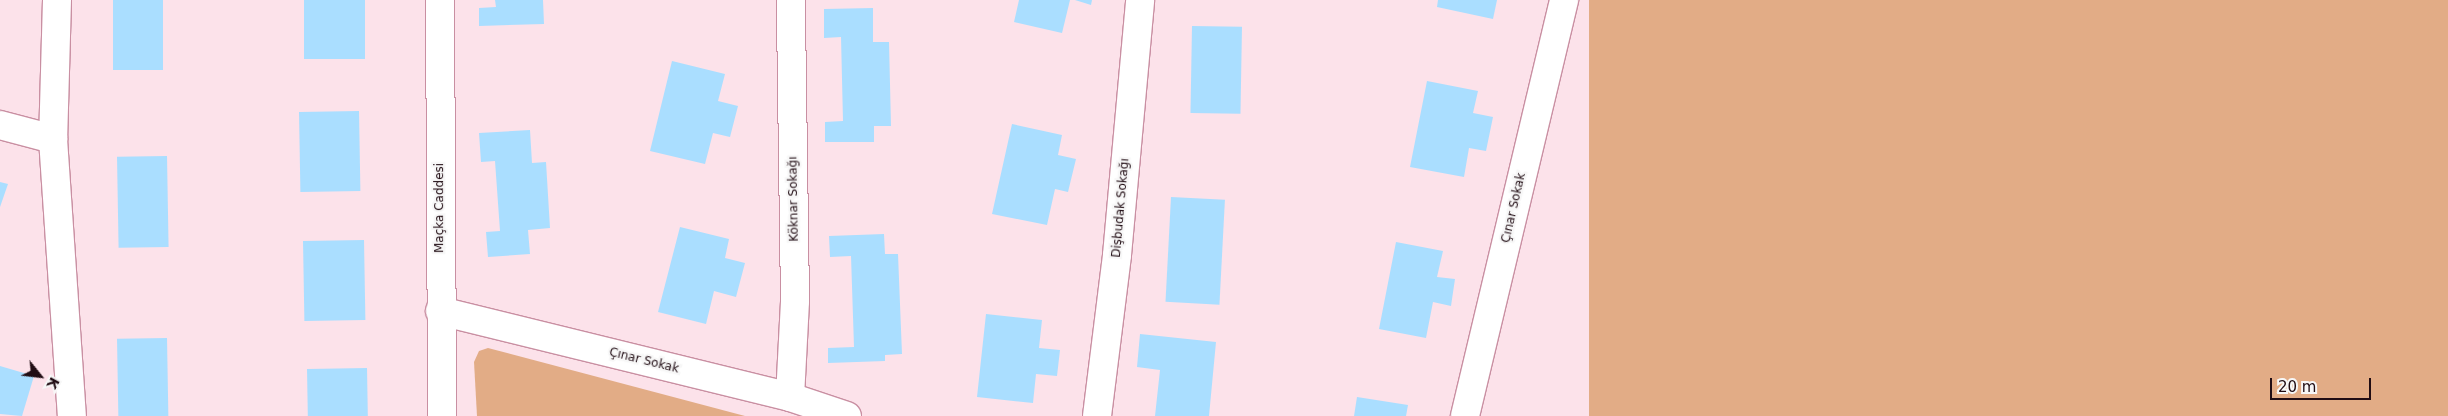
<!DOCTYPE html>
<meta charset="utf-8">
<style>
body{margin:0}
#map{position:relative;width:2448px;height:416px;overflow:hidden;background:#fce2ea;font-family:"DejaVu Sans",sans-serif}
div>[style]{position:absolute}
.green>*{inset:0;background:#e2ac86;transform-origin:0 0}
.building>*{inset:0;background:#aadeff;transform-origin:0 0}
.roads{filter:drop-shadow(1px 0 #c98fa2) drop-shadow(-1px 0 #c98fa2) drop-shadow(0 1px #c98fa2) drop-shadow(0 -1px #c98fa2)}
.street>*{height:28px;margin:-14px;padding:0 14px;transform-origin:14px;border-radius:14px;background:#fff}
span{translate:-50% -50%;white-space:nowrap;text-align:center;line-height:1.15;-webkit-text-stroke:4.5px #f7f7f7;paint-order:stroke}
.street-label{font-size:12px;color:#210d14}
.north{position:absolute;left:15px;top:351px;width:50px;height:50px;-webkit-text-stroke:4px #f7f7f7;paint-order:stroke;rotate:119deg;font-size:14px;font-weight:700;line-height:20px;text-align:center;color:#210d14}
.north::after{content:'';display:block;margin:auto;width:18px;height:22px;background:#210d14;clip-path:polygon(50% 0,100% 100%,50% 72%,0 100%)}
.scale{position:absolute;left:2270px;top:378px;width:101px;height:22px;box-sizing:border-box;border:2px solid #210d14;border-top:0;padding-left:6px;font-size:15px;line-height:18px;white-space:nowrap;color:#210d14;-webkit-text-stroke:4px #f7f7f7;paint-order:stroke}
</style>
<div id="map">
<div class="green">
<div style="left:1589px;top:0;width:859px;height:427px"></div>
<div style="clip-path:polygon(488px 348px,745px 416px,477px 416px,474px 362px,479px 351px)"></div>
</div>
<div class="building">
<div style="left:113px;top:0;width:50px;height:70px"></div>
<div style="left:304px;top:0;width:61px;height:59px"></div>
<div style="clip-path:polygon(495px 0,543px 0,544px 24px,479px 26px,479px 8px,496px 7px)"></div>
<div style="clip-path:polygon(1019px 0,1070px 0,1062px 33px,1014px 22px)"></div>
<div style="clip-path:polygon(1075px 0,1092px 0,1091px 5px)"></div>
<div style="clip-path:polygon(1438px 0,1497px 0,1493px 19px,1437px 7px)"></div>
<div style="clip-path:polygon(873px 8px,873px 42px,889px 42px,891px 126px,874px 126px,874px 142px,825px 142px,825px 122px,843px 121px,841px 37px,824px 38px,824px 9px)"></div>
<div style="left:1192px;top:26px;width:50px;height:87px;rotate:1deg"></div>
<div style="clip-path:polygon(672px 61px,725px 74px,718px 101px,738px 106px,730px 137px,713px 133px,705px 164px,650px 151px)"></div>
<div style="clip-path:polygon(1427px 81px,1478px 91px,1473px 113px,1493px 117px,1486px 151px,1469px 148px,1464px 177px,1410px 167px)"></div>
<div style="left:359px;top:111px;width:80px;height:60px;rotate:89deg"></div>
<div style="clip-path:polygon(1012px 124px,1062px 135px,1058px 155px,1076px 159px,1068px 192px,1055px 189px,1047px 225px,992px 214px)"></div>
<div style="clip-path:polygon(530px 130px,532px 163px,546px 162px,550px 228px,528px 230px,530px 254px,488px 257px,486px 232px,500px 231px,495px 161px,481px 162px,479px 133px)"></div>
<div style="left:167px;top:156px;width:91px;height:50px;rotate:89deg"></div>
<div style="clip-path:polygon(0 182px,8px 184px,0 207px)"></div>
<div style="left:1171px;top:197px;width:54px;height:105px;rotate:3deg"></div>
<div style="clip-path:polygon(680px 227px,729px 239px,725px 258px,745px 263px,736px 297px,714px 291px,706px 324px,658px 312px)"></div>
<div style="clip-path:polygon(884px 234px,885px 254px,898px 254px,902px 354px,885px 355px,885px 361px,828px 363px,828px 348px,854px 347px,851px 256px,830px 257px,829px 236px)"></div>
<div style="left:364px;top:240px;width:80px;height:61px;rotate:89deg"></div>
<div style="clip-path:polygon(1396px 242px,1443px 251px,1437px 277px,1455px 279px,1451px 306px,1433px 302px,1426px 338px,1379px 329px)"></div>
<div style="clip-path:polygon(986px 314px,1042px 320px,1039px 348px,1060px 350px,1057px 376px,1036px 374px,1033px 403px,977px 397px)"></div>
<div style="clip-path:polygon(1140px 334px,1216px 342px,1209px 416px,1155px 416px,1160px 370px,1137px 367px)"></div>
<div style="left:167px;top:338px;width:78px;height:50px;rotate:89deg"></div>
<div style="clip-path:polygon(0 366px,34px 376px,22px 416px,0 414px)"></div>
<div style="left:367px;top:368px;width:48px;height:60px;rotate:89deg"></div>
<div style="clip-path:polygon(1357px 397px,1408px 405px,1406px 416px,1354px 416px)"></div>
</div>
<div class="roads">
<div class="street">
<div style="left:57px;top:0;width:139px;rotate:91.6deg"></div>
<div style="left:53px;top:139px;width:278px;rotate:86.1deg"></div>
<div style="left:440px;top:0;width:416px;rotate:89.7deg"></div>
<div style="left:0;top:125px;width:55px;rotate:14.8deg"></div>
<div style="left:440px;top:311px;width:360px;rotate:13.8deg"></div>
<div style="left:790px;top:397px;width:60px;rotate:18.4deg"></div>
<div style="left:790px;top:397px;width:96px;rotate:-87deg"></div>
<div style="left:795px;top:301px;width:301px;rotate:-90.8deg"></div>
<div style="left:1097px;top:416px;width:162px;rotate:-82.9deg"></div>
<div style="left:1117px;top:255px;width:256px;rotate:-84.8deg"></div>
<div style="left:1465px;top:416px;width:428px;rotate:-76.6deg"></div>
</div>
</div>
<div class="street-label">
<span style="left:794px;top:199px;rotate:-91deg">Köknar Sokağı</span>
<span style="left:440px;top:208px;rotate:-90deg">Maçka Caddesi</span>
<span style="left:1121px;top:208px;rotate:-85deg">Dişbudak Sokağı</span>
<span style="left:1514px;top:208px;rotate:-77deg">Çınar Sokak</span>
<span style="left:644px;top:361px;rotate:14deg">Çınar Sokak</span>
</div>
<div class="north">K</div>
<div class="scale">20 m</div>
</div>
